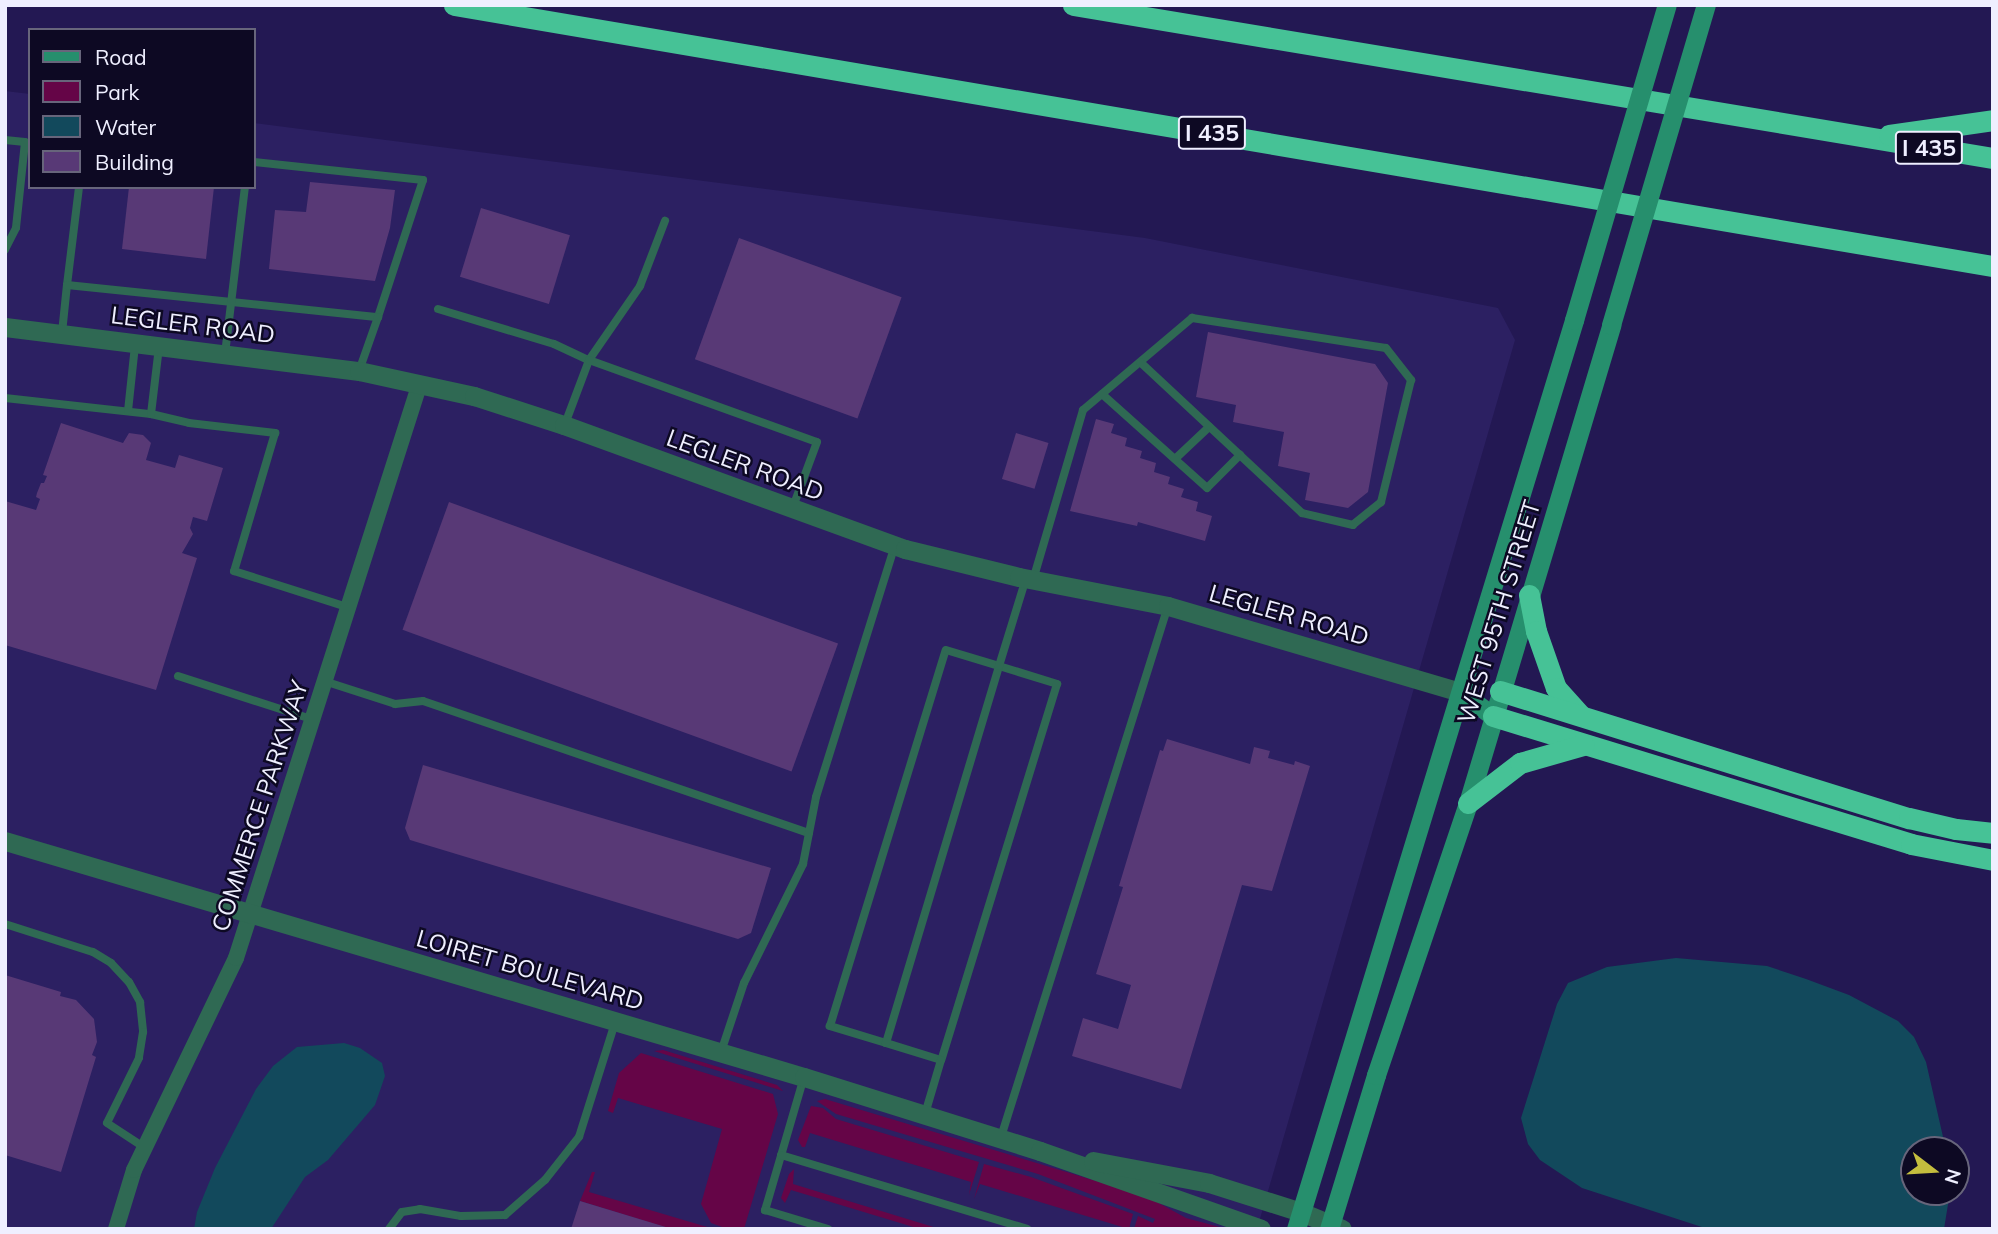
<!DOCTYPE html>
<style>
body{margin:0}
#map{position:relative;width:1998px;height:1234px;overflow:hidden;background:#231853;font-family:Mulish,sans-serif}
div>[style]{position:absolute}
.built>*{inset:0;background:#2c2062}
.green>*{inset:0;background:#650547}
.water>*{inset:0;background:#12495c}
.building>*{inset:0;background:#583976;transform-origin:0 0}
.service>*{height:8px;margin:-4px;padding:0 4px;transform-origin:4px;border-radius:4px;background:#2f6953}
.minor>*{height:16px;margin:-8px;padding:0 8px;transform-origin:8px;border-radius:8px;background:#2f6953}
.tertiary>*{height:19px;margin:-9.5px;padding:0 9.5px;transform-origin:9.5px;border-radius:9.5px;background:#2f6953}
.secondary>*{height:19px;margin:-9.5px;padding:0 9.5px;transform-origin:9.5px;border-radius:9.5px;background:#268f6d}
.motorway>*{height:21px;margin:-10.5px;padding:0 10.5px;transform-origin:10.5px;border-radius:10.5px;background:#46c296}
.secondary-bridge>*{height:19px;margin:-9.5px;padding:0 9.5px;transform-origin:9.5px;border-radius:9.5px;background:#268f6d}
span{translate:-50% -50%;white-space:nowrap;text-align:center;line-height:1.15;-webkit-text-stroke:5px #0d0923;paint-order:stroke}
.shield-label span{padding:2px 5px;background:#0d0923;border:2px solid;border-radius:5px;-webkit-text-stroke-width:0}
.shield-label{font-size:23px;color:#efefff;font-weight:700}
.street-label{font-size:24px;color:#efefff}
.frame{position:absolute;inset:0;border:7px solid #efefff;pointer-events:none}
.legend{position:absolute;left:28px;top:28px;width:228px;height:161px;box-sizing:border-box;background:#0d0923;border:2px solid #67657b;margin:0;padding:9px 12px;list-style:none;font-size:21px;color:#efefff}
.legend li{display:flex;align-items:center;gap:14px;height:35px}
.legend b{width:35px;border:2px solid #67657b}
.north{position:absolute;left:1900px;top:1136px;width:70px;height:70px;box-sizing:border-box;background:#0d0923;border:2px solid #67657b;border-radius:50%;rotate:107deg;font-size:19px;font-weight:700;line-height:28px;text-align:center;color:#efefff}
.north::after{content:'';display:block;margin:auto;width:24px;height:32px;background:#c4bd3e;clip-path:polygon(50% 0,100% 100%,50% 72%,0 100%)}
</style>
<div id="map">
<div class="built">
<div style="clip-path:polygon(5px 91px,30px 94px,30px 187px,254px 187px,254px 123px,1145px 238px,1498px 308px,1515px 340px,1257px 1229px,5px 1229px)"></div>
</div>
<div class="green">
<div style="clip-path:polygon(663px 1050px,777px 1085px,783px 1091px,654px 1051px)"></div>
<div style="clip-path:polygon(641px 1053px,773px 1094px,778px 1114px,744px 1229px,728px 1229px,711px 1223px,701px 1204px,722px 1129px,618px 1098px,613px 1113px,608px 1111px,619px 1073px)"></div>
<div style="clip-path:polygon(825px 1099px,1146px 1196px,1186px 1218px,1227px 1229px,1134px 1229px,1138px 1216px,1153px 1223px,1155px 1219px,1038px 1174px,836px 1114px,817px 1101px)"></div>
<div style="clip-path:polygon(811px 1106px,823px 1108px,836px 1119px,979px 1162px,969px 1195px,971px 1182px,810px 1133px,805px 1147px,802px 1147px,798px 1140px)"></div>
<div style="clip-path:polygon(984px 1164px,1031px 1177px,1133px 1214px,1129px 1229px,980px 1184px,974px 1199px)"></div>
<div style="clip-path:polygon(794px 1169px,793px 1184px,940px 1229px,920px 1229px,791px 1190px,785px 1203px,781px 1198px,789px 1174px)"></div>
<div style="clip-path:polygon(592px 1172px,595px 1172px,589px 1192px,714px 1229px,671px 1229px,580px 1201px)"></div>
</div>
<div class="water">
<div style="clip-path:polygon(1676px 958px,1767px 966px,1806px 979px,1849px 995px,1898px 1021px,1914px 1037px,1926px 1062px,1946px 1150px,1914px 1150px,1914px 1192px,1950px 1192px,1944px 1229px,1708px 1229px,1582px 1188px,1540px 1160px,1528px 1144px,1521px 1118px,1557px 1004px,1568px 983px,1607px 967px)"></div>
<div style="clip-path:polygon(344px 1043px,360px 1048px,382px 1063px,385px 1076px,375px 1105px,328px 1160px,305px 1177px,271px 1229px,194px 1229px,197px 1212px,215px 1168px,256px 1089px,273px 1066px,297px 1047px)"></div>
</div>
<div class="building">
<div style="clip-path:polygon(310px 182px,395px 190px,390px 228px,375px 281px,269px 269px,275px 210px,306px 212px)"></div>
<div style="clip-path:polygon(129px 187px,214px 187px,206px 259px,122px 249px)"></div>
<div style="left:481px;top:208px;width:93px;height:72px;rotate:17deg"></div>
<div style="left:739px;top:238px;width:173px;height:129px;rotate:20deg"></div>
<div style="clip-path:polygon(1208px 332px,1375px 364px,1388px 383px,1368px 492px,1348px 508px,1305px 500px,1310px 473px,1278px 466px,1284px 432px,1233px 422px,1236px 405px,1196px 397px)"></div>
<div style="clip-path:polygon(1096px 419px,1114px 424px,1111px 433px,1127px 438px,1125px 446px,1142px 451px,1140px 458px,1156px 463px,1154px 472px,1170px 477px,1168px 484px,1184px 489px,1181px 497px,1198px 502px,1196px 511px,1212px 516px,1205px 541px,1138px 522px,1137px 526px,1070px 511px)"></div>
<div style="clip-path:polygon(61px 423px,123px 443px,129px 433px,143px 435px,151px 443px,146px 460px,175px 468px,179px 455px,223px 468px,207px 521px,193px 517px,190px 528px,193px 534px,182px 553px,197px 558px,156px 690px,5px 645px,5px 501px,36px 510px,40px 499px,36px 497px,37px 493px,41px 483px,44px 483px,47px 476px,43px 475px)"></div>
<div style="left:1016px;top:433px;width:34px;height:48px;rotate:17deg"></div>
<div style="left:449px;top:502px;width:414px;height:136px;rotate:20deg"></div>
<div style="clip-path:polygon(1167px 739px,1250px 764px,1254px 747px,1270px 751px,1268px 758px,1294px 765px,1295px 761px,1310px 766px,1272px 891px,1242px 885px,1181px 1089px,1072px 1056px,1083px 1018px,1118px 1029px,1131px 985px,1096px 974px,1123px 887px,1119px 886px,1160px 750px,1163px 751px)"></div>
<div style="clip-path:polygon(423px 765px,771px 868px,751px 933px,738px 939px,410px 840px,405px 828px)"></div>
<div style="clip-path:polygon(5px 975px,61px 992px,60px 996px,76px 1000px,94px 1019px,97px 1042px,92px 1055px,96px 1057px,61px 1172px,5px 1155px)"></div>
<div style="clip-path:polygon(580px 1201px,669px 1228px,669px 1229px,571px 1229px)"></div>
</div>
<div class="service">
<div style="left:5px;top:140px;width:20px;rotate:6deg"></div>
<div style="left:25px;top:142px;width:86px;rotate:96deg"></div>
<div style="left:16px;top:228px;width:25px;rotate:117deg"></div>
<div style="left:254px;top:162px;width:170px;rotate:6.1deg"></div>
<div style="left:423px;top:180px;width:144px;rotate:108.2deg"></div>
<div style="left:67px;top:285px;width:99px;rotate:-83deg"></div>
<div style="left:438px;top:309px;width:121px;rotate:16.8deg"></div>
<div style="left:554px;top:344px;width:38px;rotate:25deg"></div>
<div style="left:589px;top:360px;width:90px;rotate:-55.4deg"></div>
<div style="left:640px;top:286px;width:70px;rotate:-69deg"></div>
<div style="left:62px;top:333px;width:48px;rotate:-84.1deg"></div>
<div style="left:67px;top:285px;width:313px;rotate:5.9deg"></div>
<div style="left:378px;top:317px;width:57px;rotate:109.4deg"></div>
<div style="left:225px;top:354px;width:168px;rotate:-83.2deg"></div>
<div style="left:1102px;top:394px;width:141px;rotate:41.8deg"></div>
<div style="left:1207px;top:488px;width:47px;rotate:-45deg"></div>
<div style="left:5px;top:398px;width:147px;rotate:6.3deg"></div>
<div style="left:151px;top:414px;width:39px;rotate:13deg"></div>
<div style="left:189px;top:423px;width:87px;rotate:6.6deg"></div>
<div style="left:275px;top:433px;width:144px;rotate:106.5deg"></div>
<div style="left:234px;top:571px;width:119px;rotate:17.7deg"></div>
<div style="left:128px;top:411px;width:66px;rotate:-83.9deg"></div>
<div style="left:151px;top:414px;width:67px;rotate:-83.2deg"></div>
<div style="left:565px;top:424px;width:68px;rotate:-69.4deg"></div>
<div style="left:589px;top:360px;width:242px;rotate:19.8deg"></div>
<div style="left:817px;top:442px;width:69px;rotate:110.3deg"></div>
<div style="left:1175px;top:459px;width:47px;rotate:-43.3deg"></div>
<div style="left:1033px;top:580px;width:177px;rotate:-73.6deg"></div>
<div style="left:1083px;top:410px;width:143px;rotate:-40.2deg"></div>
<div style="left:1192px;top:318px;width:196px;rotate:8.8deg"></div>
<div style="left:1386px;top:348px;width:41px;rotate:52deg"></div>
<div style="left:1411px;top:380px;width:126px;rotate:103.8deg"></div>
<div style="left:1381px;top:502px;width:36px;rotate:141deg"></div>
<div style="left:1353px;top:525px;width:52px;rotate:-166.8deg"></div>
<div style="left:1302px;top:513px;width:221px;rotate:-137deg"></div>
<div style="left:178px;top:676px;width:140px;rotate:17.9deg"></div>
<div style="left:324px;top:681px;width:75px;rotate:17.9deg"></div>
<div style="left:395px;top:704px;width:28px;rotate:-6deg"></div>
<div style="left:423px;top:701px;width:408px;rotate:18.9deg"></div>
<div style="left:5px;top:924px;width:92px;rotate:17.7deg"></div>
<div style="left:93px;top:952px;width:21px;rotate:31deg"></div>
<div style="left:111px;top:963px;width:26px;rotate:47deg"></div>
<div style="left:129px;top:982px;width:23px;rotate:61deg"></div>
<div style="left:140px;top:1002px;width:30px;rotate:84deg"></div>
<div style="left:143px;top:1032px;width:26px;rotate:99deg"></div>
<div style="left:139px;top:1058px;width:72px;rotate:116.2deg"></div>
<div style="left:107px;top:1123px;width:45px;rotate:33.3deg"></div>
<div style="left:886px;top:1043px;width:59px;rotate:-163.1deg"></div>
<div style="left:830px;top:1026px;width:393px;rotate:-72.9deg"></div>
<div style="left:946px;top:650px;width:55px;rotate:16.8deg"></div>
<div style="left:999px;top:666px;width:61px;rotate:17.2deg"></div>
<div style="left:1057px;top:684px;width:393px;rotate:107.1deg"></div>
<div style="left:941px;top:1060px;width:58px;rotate:-162.8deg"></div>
<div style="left:886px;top:1043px;width:394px;rotate:-73.3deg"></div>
<div style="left:999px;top:666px;width:92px;rotate:-72.9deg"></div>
<div style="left:721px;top:1052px;width:73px;rotate:-71.6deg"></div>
<div style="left:744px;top:983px;width:133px;rotate:-63.6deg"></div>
<div style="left:803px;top:864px;width:68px;rotate:-79deg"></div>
<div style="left:816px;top:797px;width:264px;rotate:-72.6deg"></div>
<div style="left:804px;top:1077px;width:139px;rotate:106.3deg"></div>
<div style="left:765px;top:1210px;width:66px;rotate:16.8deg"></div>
<div style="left:925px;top:1114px;width:56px;rotate:-73.5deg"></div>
<div style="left:1001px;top:1137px;width:557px;rotate:-72.54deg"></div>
<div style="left:781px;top:1155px;width:257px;rotate:16.7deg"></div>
<div style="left:389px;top:1229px;width:21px;rotate:-53deg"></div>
<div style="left:402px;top:1212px;width:18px;rotate:-9deg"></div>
<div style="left:420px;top:1209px;width:42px;rotate:9.7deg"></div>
<div style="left:461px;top:1216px;width:44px;rotate:-1.3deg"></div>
<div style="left:505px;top:1215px;width:53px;rotate:-41.2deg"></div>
<div style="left:545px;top:1180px;width:55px;rotate:-51.7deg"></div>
<div style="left:579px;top:1137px;width:120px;rotate:-72.5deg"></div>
</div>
<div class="minor">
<div style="left:116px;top:1229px;width:62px;rotate:-73deg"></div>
<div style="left:134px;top:1170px;width:235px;rotate:-64.3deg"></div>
<div style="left:236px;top:958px;width:601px;rotate:-72.26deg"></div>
</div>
<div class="tertiary">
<div style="left:5px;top:327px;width:357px;rotate:7.1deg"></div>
<div style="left:359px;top:371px;width:118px;rotate:12.3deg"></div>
<div style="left:474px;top:396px;width:95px;rotate:17.9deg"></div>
<div style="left:564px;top:425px;width:363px;rotate:20deg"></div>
<div style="left:905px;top:549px;width:117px;rotate:13.8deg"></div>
<div style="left:1019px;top:577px;width:152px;rotate:11deg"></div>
<div style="left:1168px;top:606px;width:305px;rotate:16.4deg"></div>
<div style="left:5px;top:841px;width:833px;rotate:16.46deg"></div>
<div style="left:804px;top:1077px;width:247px;rotate:17.4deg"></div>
<div style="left:1040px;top:1151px;width:234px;rotate:19.4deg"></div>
<div style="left:1093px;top:1161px;width:118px;rotate:10.7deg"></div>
<div style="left:1209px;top:1183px;width:96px;rotate:17.5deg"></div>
<div style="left:1301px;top:1212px;width:44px;rotate:22.5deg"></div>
</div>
<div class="secondary">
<div style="left:1461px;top:692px;width:40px;rotate:37deg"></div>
<div style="left:1296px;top:1229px;width:951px;rotate:-72.99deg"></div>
<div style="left:1329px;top:1229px;width:161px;rotate:-73deg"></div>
<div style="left:1376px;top:1075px;width:287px;rotate:-71.3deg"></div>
<div style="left:1468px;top:803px;width:499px;rotate:-73.3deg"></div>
</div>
<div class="motorway">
<div style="left:454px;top:5px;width:1561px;rotate:9.63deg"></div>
<div style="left:1073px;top:5px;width:933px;rotate:9.44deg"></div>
<div style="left:1889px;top:135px;width:105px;rotate:-8.2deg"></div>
<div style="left:1529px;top:595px;width:37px;rotate:79deg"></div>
<div style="left:1536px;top:631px;width:60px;rotate:70.7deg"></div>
<div style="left:1556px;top:688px;width:36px;rotate:48deg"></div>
<div style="left:1500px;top:691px;width:428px;rotate:17.3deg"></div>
<div style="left:1909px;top:818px;width:48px;rotate:13.2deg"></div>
<div style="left:1956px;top:829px;width:37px;rotate:6deg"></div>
<div style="left:1493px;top:716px;width:437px;rotate:17deg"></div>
<div style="left:1911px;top:844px;width:84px;rotate:11deg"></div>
<div style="left:1468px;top:803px;width:66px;rotate:-37.6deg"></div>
<div style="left:1520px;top:763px;width:66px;rotate:-15.9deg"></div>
</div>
<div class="secondary-bridge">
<div style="left:1574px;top:320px;width:328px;rotate:-73.6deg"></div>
<div style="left:1611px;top:325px;width:334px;rotate:-73.5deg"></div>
</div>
<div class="shield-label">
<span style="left:1212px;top:133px">I 435</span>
<span style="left:1929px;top:148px">I 435</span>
</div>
<div class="street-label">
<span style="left:193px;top:325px;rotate:7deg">LEGLER ROAD</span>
<span style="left:745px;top:465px;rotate:20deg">LEGLER ROAD</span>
<span style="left:1499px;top:612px;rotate:-73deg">WEST 95TH STREET</span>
<span style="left:1289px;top:615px;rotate:16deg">LEGLER ROAD</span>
<span style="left:260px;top:806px;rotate:-72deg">COMMERCE PARKWAY</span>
<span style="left:530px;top:970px;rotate:16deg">LOIRET BOULEVARD</span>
</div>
<div class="frame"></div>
<ul class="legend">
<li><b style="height:9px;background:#268f6d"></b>Road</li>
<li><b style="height:19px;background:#650547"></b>Park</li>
<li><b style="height:19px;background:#12495c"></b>Water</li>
<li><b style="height:19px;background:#583976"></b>Building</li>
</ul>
<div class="north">N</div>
</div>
